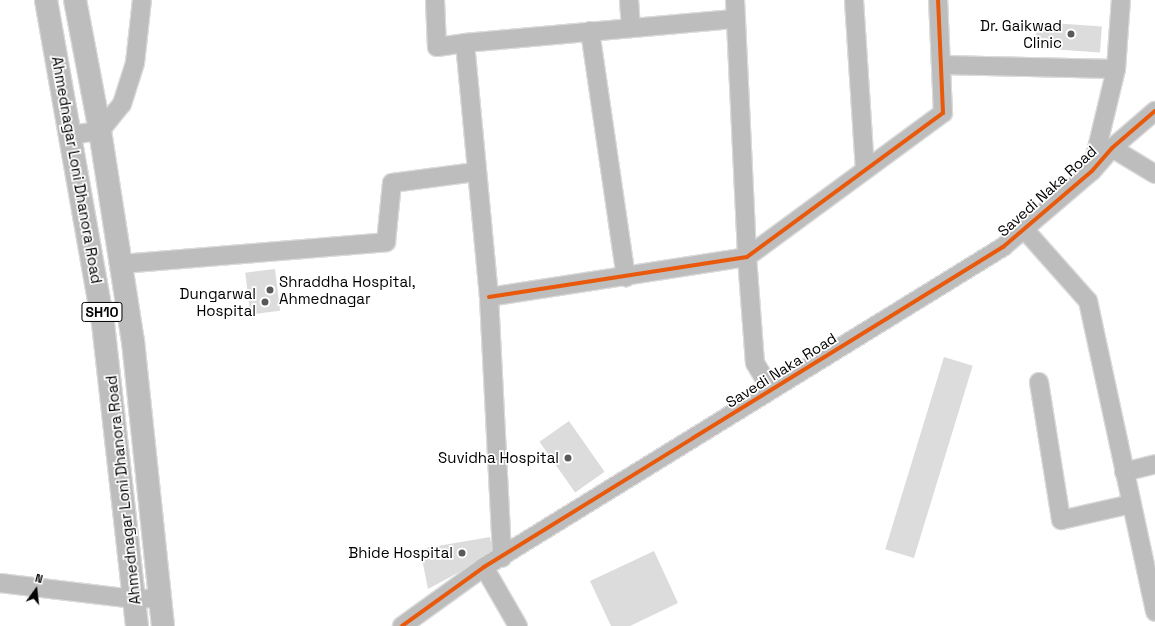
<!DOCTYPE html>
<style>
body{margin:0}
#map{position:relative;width:1155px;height:626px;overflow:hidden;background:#fff;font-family:"Space Grotesk",sans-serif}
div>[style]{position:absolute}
.building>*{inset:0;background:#dcdcdc;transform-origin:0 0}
.roads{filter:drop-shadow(1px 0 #dbdbdb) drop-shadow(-1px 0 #dbdbdb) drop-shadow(0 1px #dbdbdb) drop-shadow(0 -1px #dbdbdb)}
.minor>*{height:18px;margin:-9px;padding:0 9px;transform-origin:9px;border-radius:9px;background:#bdbdbd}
.major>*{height:22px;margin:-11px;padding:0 11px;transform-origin:11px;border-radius:11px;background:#bdbdbd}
.cycleway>*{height:4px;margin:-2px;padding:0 2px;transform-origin:2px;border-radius:2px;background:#e8590c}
.dots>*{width:11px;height:11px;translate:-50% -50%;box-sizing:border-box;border:2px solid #fff;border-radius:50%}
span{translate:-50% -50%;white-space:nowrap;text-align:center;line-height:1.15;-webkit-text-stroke:3.5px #fff;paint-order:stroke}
.shield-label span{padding:1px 3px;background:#fff;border:1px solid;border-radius:3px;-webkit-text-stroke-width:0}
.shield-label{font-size:14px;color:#000;font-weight:700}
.poi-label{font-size:15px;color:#000}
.right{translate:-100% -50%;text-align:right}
.left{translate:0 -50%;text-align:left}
.street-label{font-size:15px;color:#000}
.north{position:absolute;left:16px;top:570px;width:40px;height:40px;-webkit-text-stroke:3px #fff;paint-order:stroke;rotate:15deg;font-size:11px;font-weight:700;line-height:16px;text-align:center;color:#000}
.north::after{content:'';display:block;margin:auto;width:14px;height:18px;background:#000;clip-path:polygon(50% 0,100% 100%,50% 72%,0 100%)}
</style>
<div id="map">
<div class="building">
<div style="left:1037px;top:22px;width:65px;height:26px;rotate:4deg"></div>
<div style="left:275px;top:269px;width:42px;height:30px;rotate:83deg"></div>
<div style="left:944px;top:357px;width:30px;height:201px;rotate:17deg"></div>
<div style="left:569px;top:421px;width:62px;height:36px;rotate:55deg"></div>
<div style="clip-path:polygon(490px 537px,493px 554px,428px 589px,420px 549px)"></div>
<div style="clip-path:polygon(654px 551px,678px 603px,630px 626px,611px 626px,590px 581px)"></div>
</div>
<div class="roads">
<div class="minor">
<div style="left:435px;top:0;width:47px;rotate:87.6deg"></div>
<div style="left:437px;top:47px;width:28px;rotate:-8deg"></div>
<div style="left:465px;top:43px;width:255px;rotate:84.6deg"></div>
<div style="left:489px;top:297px;width:261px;rotate:87.1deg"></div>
<div style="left:629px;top:0;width:28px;rotate:86deg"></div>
<div style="left:735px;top:0;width:257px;rotate:87.3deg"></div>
<div style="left:747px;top:257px;width:106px;rotate:85.7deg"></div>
<div style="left:755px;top:363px;width:31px;rotate:59deg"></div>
<div style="left:854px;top:0;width:170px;rotate:86.3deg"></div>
<div style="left:590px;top:31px;width:249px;rotate:81.7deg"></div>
<div style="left:465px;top:43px;width:272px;rotate:-5.1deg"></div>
<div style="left:941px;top:65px;width:175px;rotate:1.3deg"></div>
<div style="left:70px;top:135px;width:30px;rotate:-8deg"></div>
<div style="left:100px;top:131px;width:35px;rotate:-51deg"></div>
<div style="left:122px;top:104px;width:43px;rotate:-72.4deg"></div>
<div style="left:135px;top:63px;width:63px;rotate:-83.7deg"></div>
<div style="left:1112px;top:148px;width:50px;rotate:31.2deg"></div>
<div style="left:1092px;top:169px;width:103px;rotate:-76.5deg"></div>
<div style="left:1116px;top:69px;width:69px;rotate:-85.9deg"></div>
<div style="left:1024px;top:229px;width:96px;rotate:48.4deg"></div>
<div style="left:1088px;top:301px;width:318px;rotate:77.8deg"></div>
<div style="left:121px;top:264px;width:266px;rotate:-4.7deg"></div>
<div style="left:386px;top:242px;width:59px;rotate:-84.2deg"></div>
<div style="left:392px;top:183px;width:84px;rotate:-7.5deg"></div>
<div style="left:489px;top:297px;width:261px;rotate:-8.8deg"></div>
<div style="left:747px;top:257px;width:243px;rotate:-36.3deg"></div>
<div style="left:943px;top:113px;width:113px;rotate:-92.5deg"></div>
<div style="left:1039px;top:382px;width:140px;rotate:80.9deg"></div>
<div style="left:1061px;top:520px;width:72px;rotate:-12.9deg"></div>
<div style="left:1124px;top:472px;width:32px;rotate:-14deg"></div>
<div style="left:484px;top:567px;width:68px;rotate:60deg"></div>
<div style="left:0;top:583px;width:136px;rotate:6.8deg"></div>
<div style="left:135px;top:599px;width:25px;rotate:-2deg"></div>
<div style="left:402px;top:626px;width:101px;rotate:-35.7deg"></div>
<div style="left:484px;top:567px;width:610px;rotate:-31.66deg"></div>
<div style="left:1003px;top:247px;width:117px;rotate:-40.5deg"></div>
<div style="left:1092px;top:171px;width:30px;rotate:-49deg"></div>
<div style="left:1112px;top:148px;width:57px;rotate:-40.7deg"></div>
</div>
<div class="major">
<div style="left:46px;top:0;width:328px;rotate:80deg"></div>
<div style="left:103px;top:323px;width:305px;rotate:83.6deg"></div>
<div style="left:75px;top:0;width:133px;rotate:79.2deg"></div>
<div style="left:100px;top:131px;width:213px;rotate:81.1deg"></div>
<div style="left:133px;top:341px;width:287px;rotate:84deg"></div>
</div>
</div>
<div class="cycleway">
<div style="left:489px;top:297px;width:261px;rotate:-8.8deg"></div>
<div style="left:747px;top:257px;width:243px;rotate:-36.3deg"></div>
<div style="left:943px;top:113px;width:113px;rotate:-92.5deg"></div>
<div style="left:402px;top:626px;width:101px;rotate:-35.7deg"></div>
<div style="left:484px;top:567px;width:610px;rotate:-31.66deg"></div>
<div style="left:1003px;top:247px;width:117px;rotate:-40.5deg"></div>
<div style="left:1092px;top:171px;width:30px;rotate:-49deg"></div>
<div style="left:1112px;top:148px;width:57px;rotate:-40.7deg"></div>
</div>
<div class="dots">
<div style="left:1071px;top:34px;background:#595959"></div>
<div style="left:270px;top:290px;background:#595959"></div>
<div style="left:265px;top:302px;background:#595959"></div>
<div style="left:568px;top:458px;background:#595959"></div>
<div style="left:462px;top:553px;background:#595959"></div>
</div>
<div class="shield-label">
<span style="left:102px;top:312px">SH10</span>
</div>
<div class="poi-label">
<span class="right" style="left:1062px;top:34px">Dr. Gaikwad<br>Clinic</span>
<span class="left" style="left:279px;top:290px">Shraddha Hospital,<br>Ahmednagar</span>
<span class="right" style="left:256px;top:302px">Dungarwal<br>Hospital</span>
<span class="right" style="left:559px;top:458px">Suvidha Hospital</span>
<span class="right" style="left:453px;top:553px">Bhide Hospital</span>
</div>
<div class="street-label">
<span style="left:77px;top:170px;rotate:80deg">Ahmednagar Loni Dhanora Road</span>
<span style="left:1047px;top:191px;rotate:-42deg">Savedi Naka Road</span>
<span style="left:781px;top:370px;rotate:-32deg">Savedi Naka Road</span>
<span style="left:123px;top:490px;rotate:-96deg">Ahmednagar Loni Dhanora Road</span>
</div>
<div class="north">N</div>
</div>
